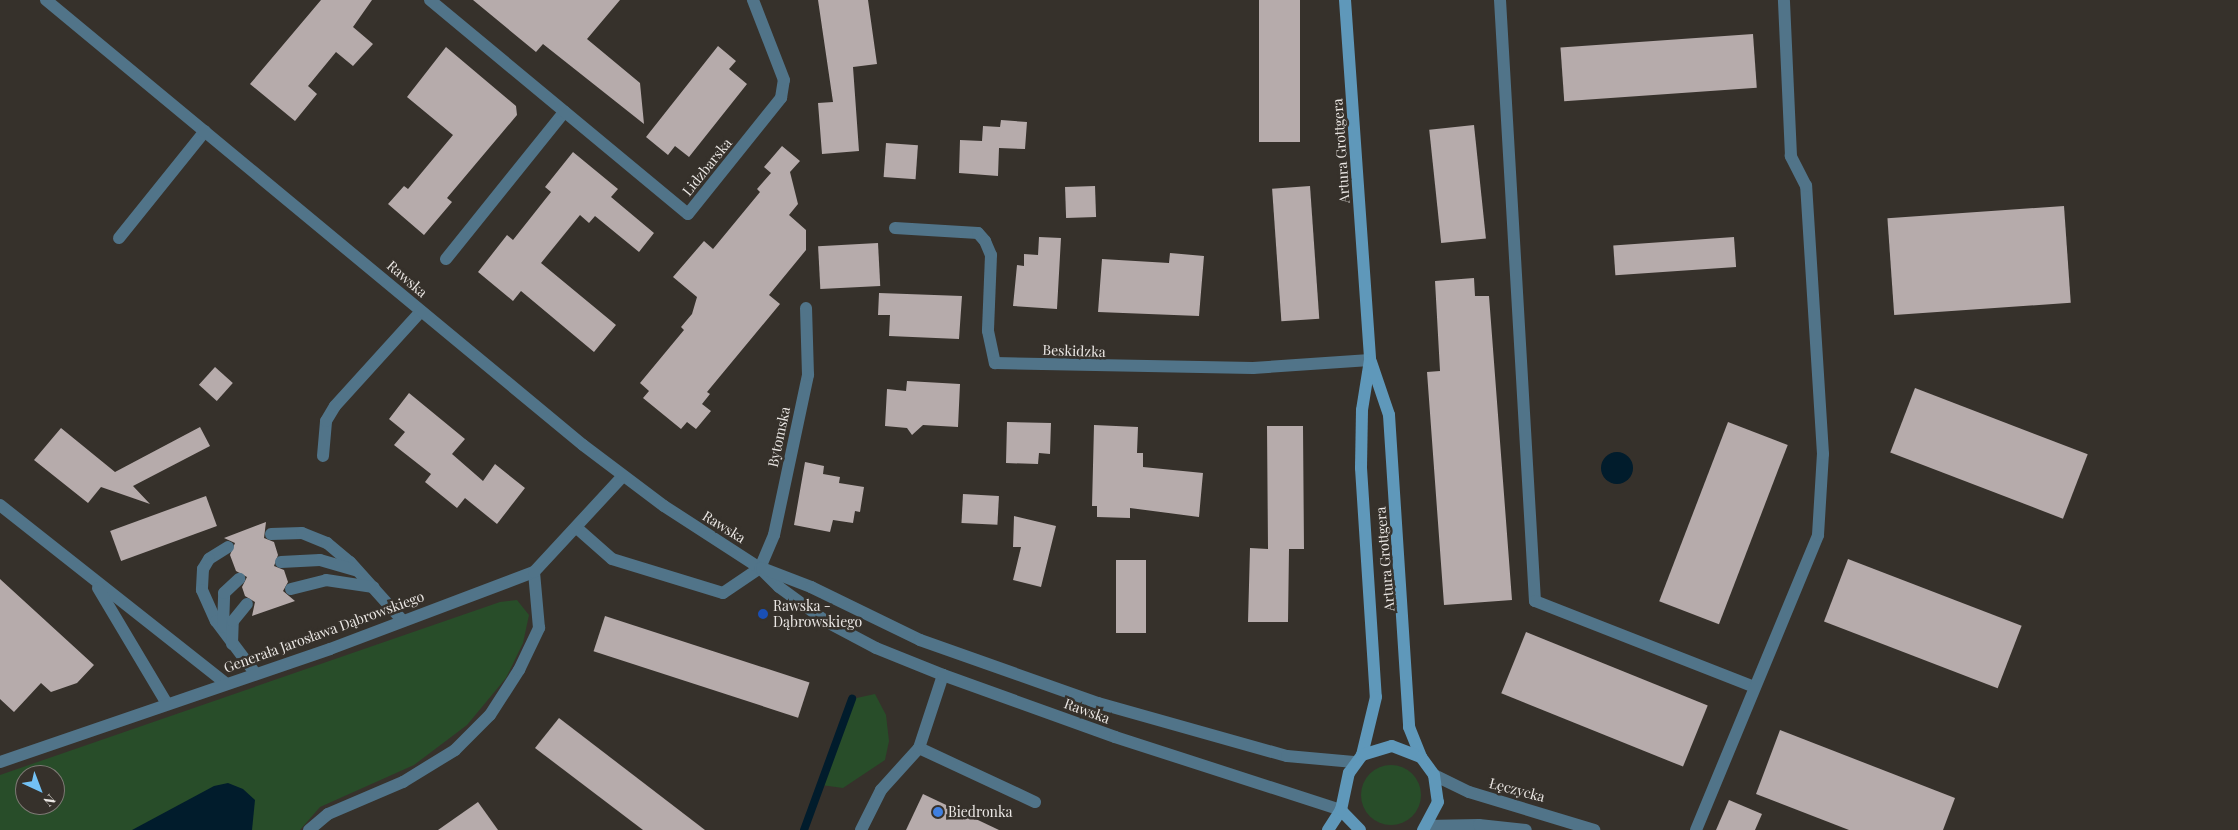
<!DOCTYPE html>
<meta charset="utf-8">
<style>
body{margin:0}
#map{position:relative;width:2238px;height:830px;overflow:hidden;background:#36312b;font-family:"Playfair Display",serif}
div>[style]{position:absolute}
.green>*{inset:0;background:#284d29}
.round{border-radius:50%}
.water>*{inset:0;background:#011c2c}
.stream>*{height:8px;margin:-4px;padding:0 4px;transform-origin:4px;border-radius:4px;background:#011c2c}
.building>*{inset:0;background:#b6abab;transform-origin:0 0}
.service>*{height:12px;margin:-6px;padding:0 6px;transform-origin:6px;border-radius:6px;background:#517489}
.minor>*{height:12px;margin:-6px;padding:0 6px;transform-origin:6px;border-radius:6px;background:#517489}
.tertiary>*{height:12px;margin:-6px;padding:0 6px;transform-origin:6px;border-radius:6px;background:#517489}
.secondary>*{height:12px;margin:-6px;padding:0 6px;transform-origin:6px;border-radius:6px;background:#5f98ba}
.dots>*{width:14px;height:14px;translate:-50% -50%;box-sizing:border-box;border:2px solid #36312b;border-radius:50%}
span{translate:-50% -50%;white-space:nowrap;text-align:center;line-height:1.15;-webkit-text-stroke:5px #36312b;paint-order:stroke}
.street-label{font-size:14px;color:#ebe7e4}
.poi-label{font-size:14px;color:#ebe7e4}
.left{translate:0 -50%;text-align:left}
.north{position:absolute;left:15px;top:765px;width:50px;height:50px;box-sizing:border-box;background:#36312b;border:1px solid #7e7a75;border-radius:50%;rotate:137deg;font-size:14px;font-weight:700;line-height:20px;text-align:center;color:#ebe7e4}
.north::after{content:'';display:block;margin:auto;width:18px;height:22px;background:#73c1f5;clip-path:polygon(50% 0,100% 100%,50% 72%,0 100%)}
</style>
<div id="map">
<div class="green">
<div style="clip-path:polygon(evenodd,517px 600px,529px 615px,523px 643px,506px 678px,467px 725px,414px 765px,320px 807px,300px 830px,0 830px,0 775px,500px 602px,517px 600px,25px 775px,55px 775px,55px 805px,25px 805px,25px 775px)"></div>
<div style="clip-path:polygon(875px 694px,886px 715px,889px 741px,885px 760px,843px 788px,821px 785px,852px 699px)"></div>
<div class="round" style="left:1361px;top:765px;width:60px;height:60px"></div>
</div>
<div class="water">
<div class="round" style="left:1601px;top:452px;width:32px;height:32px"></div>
<div style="clip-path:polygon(228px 783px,243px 789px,255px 800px,252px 830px,132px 830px,214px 786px)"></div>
</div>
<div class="stream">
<div style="left:804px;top:830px;width:140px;rotate:-69.9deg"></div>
</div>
<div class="building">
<div style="clip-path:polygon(321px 0,372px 0,353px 27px,373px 44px,353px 66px,336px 52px,308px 86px,317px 94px,295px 121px,250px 84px)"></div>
<div style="clip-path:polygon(473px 0,620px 0,587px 39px,640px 83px,644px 124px,543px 44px,536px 52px)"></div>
<div style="clip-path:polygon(818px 0,868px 0,877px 64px,853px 67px,859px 151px,822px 154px,818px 103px,833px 102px)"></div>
<div style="left:1259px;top:0;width:41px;height:142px"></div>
<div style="left:1753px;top:34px;width:54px;height:193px;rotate:86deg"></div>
<div style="clip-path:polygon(718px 46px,736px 61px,729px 69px,747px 84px,689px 157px,675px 146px,668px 155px,646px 137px)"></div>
<div style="clip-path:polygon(446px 47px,516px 106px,517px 115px,447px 198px,452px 202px,424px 235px,388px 204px,404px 186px,408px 189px,453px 135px,407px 97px)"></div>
<div style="clip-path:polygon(1001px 120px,1027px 122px,1025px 149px,999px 148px,998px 176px,959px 173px,960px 140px,982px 141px,983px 126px,1000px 127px)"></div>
<div style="left:1474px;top:125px;width:114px;height:45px;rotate:84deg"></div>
<div style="left:886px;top:143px;width:32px;height:34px;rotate:4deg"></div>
<div style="clip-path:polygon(782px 146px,800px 161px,790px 172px,798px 204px,789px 215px,806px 230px,806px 250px,769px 295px,780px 304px,707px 392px,710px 394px,702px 404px,711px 411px,696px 429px,687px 422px,681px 429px,643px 398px,649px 391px,640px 383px,684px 330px,681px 327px,692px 314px,697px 297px,673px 277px,704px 241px,713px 249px,760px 192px,757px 189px,771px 173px,764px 167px)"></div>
<div style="clip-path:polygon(573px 152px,618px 189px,611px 197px,654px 233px,639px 252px,595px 216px,589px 223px,580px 215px,541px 263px,616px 325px,594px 352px,521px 291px,513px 301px,478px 272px,507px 235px,513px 240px,551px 192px,545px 187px)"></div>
<div style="left:1095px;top:186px;width:31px;height:30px;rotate:88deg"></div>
<div style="left:1310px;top:186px;width:133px;height:38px;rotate:86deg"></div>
<div style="left:2064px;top:206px;width:97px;height:177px;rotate:86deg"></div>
<div style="clip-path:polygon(1039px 237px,1061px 238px,1057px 309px,1013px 306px,1017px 265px,1024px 266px,1024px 254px,1038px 255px)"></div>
<div style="left:1734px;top:237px;width:30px;height:121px;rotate:86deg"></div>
<div style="left:878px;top:243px;width:43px;height:60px;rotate:87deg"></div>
<div style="clip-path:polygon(1170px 253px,1204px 256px,1199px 316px,1098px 312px,1102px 259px,1169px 263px)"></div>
<div style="clip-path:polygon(1474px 278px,1475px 296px,1489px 296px,1512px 600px,1444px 605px,1427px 372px,1440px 371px,1435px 281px)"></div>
<div style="clip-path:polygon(879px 293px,962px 296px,959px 339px,889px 336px,890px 315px,878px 315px)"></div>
<div style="left:215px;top:367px;width:24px;height:24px;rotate:42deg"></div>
<div style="clip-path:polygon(907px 381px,960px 384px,958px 427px,923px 425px,912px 435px,907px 428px,885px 426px,887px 389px,906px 391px)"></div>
<div style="left:1915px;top:388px;width:185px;height:69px;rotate:21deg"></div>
<div style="clip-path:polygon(409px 393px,465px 439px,452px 454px,483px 481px,495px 464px,525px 488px,497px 524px,465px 498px,457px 508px,425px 482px,431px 474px,394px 445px,405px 432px,389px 419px)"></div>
<div style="clip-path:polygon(1007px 422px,1051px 423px,1050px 454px,1039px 453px,1038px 464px,1006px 463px)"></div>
<div style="left:1728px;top:422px;width:64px;height:192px;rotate:21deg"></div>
<div style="clip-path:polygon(1094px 425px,1138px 427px,1137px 453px,1143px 453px,1143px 467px,1203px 473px,1199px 517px,1130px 508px,1130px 518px,1097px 517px,1097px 506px,1092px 506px)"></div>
<div style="clip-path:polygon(1267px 426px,1303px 426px,1304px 549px,1289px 549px,1288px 622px,1248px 622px,1250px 548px,1268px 549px)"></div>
<div style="clip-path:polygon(200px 427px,210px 446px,133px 486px,150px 504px,101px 487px,88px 503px,34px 460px,61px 428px,115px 472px)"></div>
<div style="clip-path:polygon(805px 462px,824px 466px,823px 474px,840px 477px,839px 483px,864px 487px,860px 512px,855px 511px,853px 523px,833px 520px,830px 532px,794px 525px)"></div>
<div style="left:963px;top:494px;width:36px;height:29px;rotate:3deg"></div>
<div style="left:206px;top:496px;width:32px;height:102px;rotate:70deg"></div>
<div style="clip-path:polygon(1014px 516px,1056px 526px,1041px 587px,1013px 580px,1021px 547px,1013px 547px)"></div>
<div style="clip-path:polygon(266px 522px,264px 538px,274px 542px,278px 555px,274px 566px,284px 570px,288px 582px,283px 591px,295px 601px,252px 616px,255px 602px,245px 596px,242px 587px,247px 577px,236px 571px,230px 555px,235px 543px,224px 538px)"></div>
<div style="left:1848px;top:559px;width:186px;height:67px;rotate:21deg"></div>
<div style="left:1116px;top:560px;width:30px;height:73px"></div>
<div style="clip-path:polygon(0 579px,94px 665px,77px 683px,51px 692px,41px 683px,14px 712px,0 699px)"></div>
<div style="left:605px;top:616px;width:215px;height:37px;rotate:18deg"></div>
<div style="left:1526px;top:632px;width:196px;height:66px;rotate:22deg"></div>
<div style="clip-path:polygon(559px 718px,705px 830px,643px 830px,535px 748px)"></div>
<div style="clip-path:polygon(1780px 730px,1955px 798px,1943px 830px,1849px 830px,1756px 794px)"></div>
<div style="clip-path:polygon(923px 794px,999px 830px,906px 830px)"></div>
<div style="clip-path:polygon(1729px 800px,1762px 814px,1755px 830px,1716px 830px)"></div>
<div style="clip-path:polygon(478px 802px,498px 830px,438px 830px)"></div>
</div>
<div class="service">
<div style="left:1500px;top:0;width:602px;rotate:86.67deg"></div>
<div style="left:1535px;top:601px;width:235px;rotate:21.4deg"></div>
<div style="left:895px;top:228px;width:83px;rotate:3.4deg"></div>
<div style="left:978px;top:233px;width:11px;rotate:49deg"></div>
<div style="left:985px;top:241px;width:15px;rotate:67deg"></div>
<div style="left:991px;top:255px;width:76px;rotate:92.3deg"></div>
<div style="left:988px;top:331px;width:33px;rotate:78deg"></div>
<div style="left:995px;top:363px;width:258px;rotate:1.1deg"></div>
<div style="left:1253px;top:368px;width:117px;rotate:-3.9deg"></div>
<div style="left:119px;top:238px;width:137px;rotate:-51.2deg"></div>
<div style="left:446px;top:259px;width:189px;rotate:-51.2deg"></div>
<div style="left:323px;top:456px;width:35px;rotate:-85deg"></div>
<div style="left:326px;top:421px;width:17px;rotate:-59deg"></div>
<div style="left:335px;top:406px;width:128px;rotate:-47.8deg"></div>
<div style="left:0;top:505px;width:287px;rotate:38.3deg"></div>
<div style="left:271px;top:534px;width:31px;rotate:-2deg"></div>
<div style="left:302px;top:533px;width:27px;rotate:22deg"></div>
<div style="left:327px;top:543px;width:30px;rotate:40deg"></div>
<div style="left:350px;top:562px;width:79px;rotate:48.1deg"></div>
<div style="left:228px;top:547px;width:22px;rotate:148deg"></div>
<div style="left:209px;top:559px;width:12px;rotate:121deg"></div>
<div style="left:203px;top:569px;width:21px;rotate:93deg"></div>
<div style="left:202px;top:590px;width:34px;rotate:66deg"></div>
<div style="left:216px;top:621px;width:65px;rotate:53.1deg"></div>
<div style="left:281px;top:562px;width:39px;rotate:-3deg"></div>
<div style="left:320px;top:560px;width:37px;rotate:16deg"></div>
<div style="left:760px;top:568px;width:36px;rotate:-67deg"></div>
<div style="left:774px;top:535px;width:164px;rotate:-78deg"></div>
<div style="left:808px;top:375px;width:67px;rotate:-91.7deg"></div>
<div style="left:98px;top:588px;width:133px;rotate:59.2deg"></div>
<div style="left:291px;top:589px;width:36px;rotate:-14deg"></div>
<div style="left:326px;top:580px;width:48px;rotate:8.5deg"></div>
<div style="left:223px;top:627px;width:34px;rotate:-88deg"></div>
<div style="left:224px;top:593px;width:21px;rotate:-43deg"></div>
<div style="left:232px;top:644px;width:23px;rotate:-88deg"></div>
<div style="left:233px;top:621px;width:22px;rotate:-51deg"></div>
<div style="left:919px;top:748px;width:128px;rotate:25deg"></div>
<div style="left:309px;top:830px;width:25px;rotate:-40deg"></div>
<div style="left:328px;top:814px;width:82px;rotate:-23.1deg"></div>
<div style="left:403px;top:782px;width:61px;rotate:-31.6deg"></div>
<div style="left:455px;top:750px;width:49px;rotate:-45deg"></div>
<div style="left:490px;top:715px;width:54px;rotate:-57.2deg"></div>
<div style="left:519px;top:670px;width:47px;rotate:-64.5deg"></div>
<div style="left:539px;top:628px;width:56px;rotate:-95.1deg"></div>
<div style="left:861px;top:830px;width:45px;rotate:-63.4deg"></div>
<div style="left:881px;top:790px;width:57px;rotate:-47.9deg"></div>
<div style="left:919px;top:748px;width:77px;rotate:-71.8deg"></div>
<div style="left:1696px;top:830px;width:319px;rotate:-67.5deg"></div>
<div style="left:1818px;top:535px;width:81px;rotate:-86.5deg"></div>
<div style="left:1823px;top:454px;width:269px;rotate:-93.6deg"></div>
<div style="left:1806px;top:186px;width:34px;rotate:-117deg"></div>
<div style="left:1791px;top:156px;width:156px;rotate:-92.6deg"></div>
</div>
<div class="minor">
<div style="left:430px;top:0;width:335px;rotate:39.7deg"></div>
<div style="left:688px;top:214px;width:149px;rotate:-51.3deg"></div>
<div style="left:781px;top:98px;width:18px;rotate:-81deg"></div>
<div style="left:784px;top:80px;width:86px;rotate:-111.2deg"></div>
<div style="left:578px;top:529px;width:45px;rotate:41.4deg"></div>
<div style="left:612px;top:559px;width:116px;rotate:17deg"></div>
<div style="left:723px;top:593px;width:45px;rotate:-34deg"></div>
<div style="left:0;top:762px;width:349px;rotate:-18.9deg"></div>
<div style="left:330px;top:649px;width:218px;rotate:-20.7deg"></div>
<div style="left:534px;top:572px;width:131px;rotate:-47.2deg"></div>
</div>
<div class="tertiary">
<div style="left:46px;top:0;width:697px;rotate:39.65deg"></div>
<div style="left:583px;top:445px;width:101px;rotate:37deg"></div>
<div style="left:664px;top:506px;width:114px;rotate:32.9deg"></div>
<div style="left:760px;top:568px;width:27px;rotate:45deg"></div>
<div style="left:779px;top:587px;width:59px;rotate:36.1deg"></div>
<div style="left:827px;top:622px;width:55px;rotate:28deg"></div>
<div style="left:876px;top:648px;width:72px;rotate:21.9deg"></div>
<div style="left:943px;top:675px;width:183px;rotate:19.8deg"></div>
<div style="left:1115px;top:737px;width:237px;rotate:17.9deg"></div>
<div style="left:762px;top:568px;width:53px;rotate:21.2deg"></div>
<div style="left:811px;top:587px;width:121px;rotate:25.9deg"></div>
<div style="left:920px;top:640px;width:189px;rotate:19.5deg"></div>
<div style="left:1098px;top:703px;width:196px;rotate:15.7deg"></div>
<div style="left:1287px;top:756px;width:67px;rotate:5.1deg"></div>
<div style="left:1434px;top:775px;width:39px;rotate:26deg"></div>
<div style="left:1469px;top:792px;width:131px;rotate:16.9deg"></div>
<div style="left:1426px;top:826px;width:53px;rotate:-1.1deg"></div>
<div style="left:1479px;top:825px;width:47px;rotate:6.1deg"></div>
</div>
<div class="secondary">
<div style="left:1345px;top:0;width:361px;rotate:86deg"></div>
<div style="left:1370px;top:360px;width:51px;rotate:99.1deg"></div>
<div style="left:1362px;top:410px;width:58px;rotate:91deg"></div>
<div style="left:1361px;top:468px;width:229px;rotate:86.3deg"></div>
<div style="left:1376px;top:697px;width:60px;rotate:103.6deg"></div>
<div style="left:1371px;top:362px;width:56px;rotate:71.2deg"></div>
<div style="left:1389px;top:415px;width:313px;rotate:86.3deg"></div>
<div style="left:1409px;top:727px;width:32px;rotate:68deg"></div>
<div style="left:1328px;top:830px;width:24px;rotate:-57deg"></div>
<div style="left:1360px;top:830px;width:28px;rotate:-134deg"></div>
<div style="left:1341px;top:810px;width:38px;rotate:-78deg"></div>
<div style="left:1349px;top:773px;width:22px;rotate:-54deg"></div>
<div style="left:1362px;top:755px;width:31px;rotate:-17deg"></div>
<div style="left:1392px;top:746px;width:31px;rotate:21deg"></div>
<div style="left:1421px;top:757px;width:22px;rotate:54deg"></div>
<div style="left:1434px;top:775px;width:27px;rotate:82deg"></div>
<div style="left:1438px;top:802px;width:32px;rotate:118deg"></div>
</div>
<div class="dots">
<div style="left:763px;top:614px;background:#1a4fb4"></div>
<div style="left:938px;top:812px;background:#3f7fe0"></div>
</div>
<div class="street-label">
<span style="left:1341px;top:151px;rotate:-94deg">Artura Grottgera</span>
<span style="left:707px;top:167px;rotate:-51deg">Lidzbarska</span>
<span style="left:407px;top:279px;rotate:41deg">Rawska</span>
<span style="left:1074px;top:351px;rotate:2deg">Beskidzka</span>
<span style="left:779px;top:437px;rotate:-78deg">Bytomska</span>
<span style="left:724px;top:527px;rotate:32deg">Rawska</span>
<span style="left:1385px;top:559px;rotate:-95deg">Artura Grottgera</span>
<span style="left:324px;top:632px;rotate:-20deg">Generała Jarosława Dąbrowskiego</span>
<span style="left:1087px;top:711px;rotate:20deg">Rawska</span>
<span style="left:1517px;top:790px;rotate:15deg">Łęczycka</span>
</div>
<div class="poi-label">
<span class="left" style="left:773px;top:614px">Rawska -<br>Dąbrowskiego</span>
<span class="left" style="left:948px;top:812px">Biedronka</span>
</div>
<div class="north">N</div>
</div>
